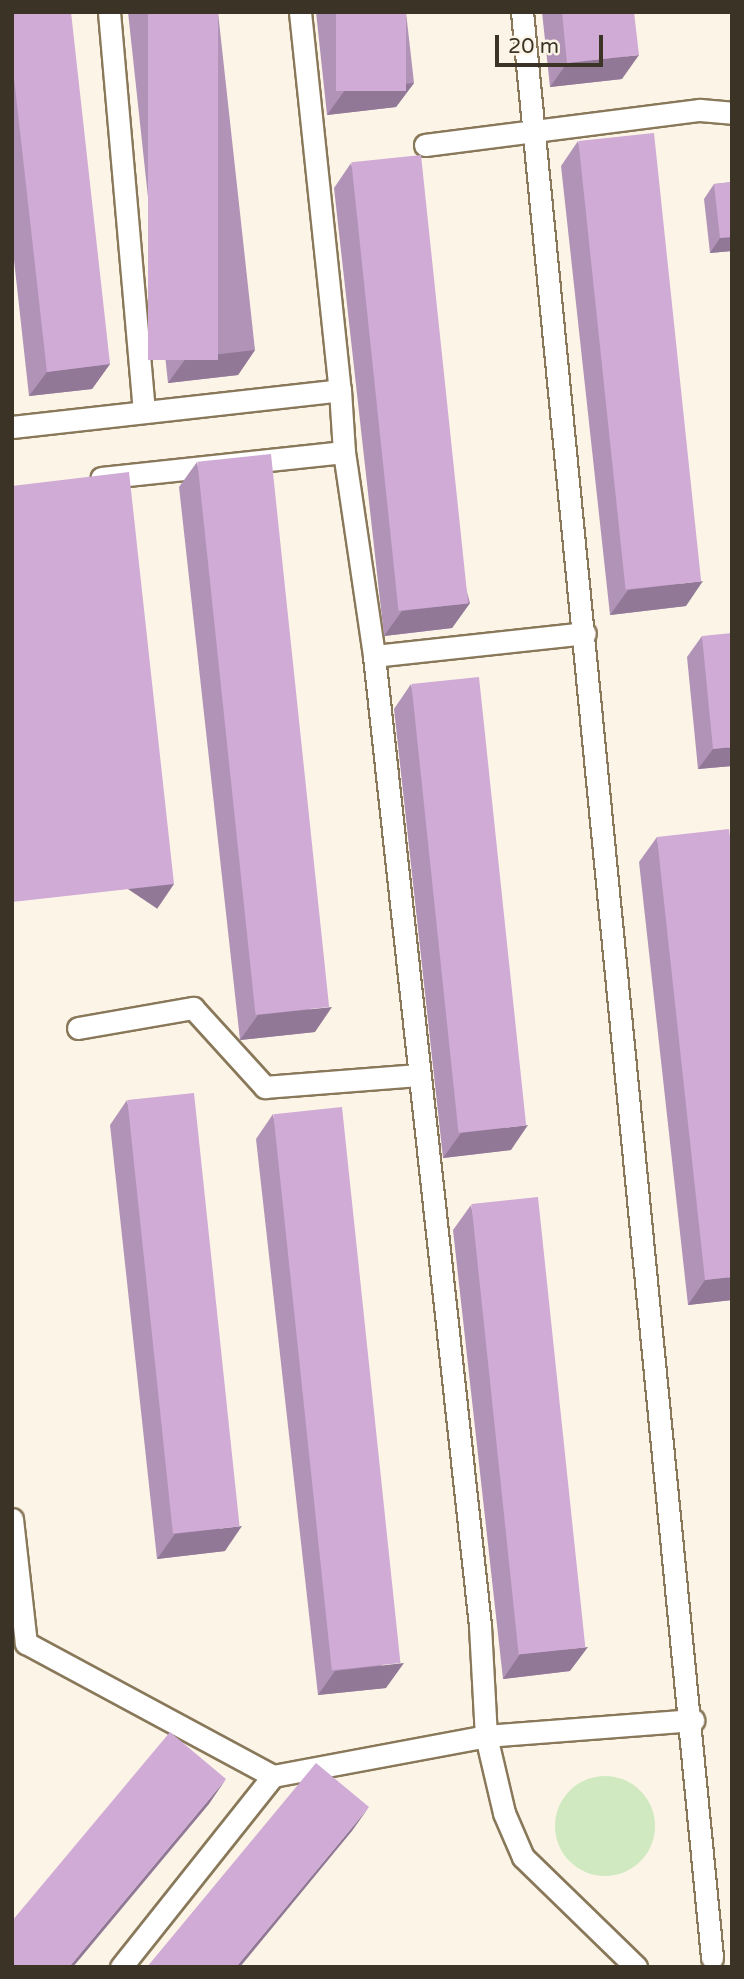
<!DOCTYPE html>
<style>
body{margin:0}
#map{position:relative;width:744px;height:1979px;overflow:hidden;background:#fcf5e7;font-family:"Varela Round",sans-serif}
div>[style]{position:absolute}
.green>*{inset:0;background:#d0e9c0}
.round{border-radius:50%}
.roads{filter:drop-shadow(2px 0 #897859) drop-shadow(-2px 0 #897859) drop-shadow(0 2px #897859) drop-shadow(0 -2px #897859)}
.lane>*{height:21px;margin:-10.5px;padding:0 10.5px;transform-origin:10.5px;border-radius:10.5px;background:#fff}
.wall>*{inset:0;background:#b293b8}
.shaded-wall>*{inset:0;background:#917896;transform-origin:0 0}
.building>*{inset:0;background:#cfabd6;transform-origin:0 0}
span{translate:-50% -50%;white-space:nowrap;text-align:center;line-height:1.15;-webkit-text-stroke:5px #fcf5e7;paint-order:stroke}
.frame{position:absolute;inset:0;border:14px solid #3b3426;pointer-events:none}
.scale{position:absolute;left:495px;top:35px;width:108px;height:32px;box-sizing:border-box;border:4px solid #3b3426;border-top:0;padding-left:9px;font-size:21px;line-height:24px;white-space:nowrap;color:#3b3426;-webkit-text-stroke:5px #fcf5e7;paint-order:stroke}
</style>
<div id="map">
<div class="green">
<div class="round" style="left:555px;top:1776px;width:100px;height:100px"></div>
</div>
<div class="roads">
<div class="lane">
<div style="left:109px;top:12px;width:400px;rotate:85deg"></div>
<div style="left:300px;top:12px;width:380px;rotate:84deg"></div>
<div style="left:522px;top:12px;width:1955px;rotate:84.42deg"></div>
<div style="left:425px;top:145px;width:277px;rotate:-7.3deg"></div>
<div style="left:700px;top:110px;width:32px;rotate:5deg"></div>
<div style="left:12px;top:427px;width:330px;rotate:-6.4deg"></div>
<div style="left:340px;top:390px;width:62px;rotate:86.3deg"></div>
<div style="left:344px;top:452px;width:244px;rotate:173.9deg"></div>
<div style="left:344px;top:452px;width:206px;rotate:81.6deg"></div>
<div style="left:374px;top:656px;width:976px;rotate:83.76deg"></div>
<div style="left:480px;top:1626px;width:110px;rotate:86.9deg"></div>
<div style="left:486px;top:1736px;width:208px;rotate:-4.4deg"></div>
<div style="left:374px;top:656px;width:212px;rotate:-6.2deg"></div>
<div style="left:78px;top:1028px;width:117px;rotate:-9.9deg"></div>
<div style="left:193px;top:1008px;width:107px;rotate:47.7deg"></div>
<div style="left:265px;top:1087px;width:153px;rotate:-4.5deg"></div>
<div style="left:12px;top:1519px;width:125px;rotate:83.6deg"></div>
<div style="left:26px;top:1643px;width:281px;rotate:28.3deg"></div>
<div style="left:273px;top:1776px;width:217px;rotate:-10.6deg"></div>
<div style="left:486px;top:1736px;width:79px;rotate:76.8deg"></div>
<div style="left:504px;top:1813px;width:48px;rotate:66.6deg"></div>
<div style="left:523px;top:1857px;width:158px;rotate:44.2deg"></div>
<div style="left:121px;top:1967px;width:244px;rotate:-51.5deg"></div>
</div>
</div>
<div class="wall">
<div style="clip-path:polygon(12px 12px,110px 364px,92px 389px,29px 396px,12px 242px)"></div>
<div style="clip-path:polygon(128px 12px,218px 12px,255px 350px,238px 375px,168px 383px)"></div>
<div style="clip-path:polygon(316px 12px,406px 12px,414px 83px,396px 107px,327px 115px)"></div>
<div style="clip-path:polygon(542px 12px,634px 12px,622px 79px,550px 87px)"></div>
<div style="clip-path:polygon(578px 141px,686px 606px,610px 615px,561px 166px)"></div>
<div style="clip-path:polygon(351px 163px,470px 603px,452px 628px,384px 636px,334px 188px)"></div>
<div style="clip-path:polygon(732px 182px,732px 251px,710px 253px,704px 199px,714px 184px)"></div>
<div style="clip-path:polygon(197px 462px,315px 1032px,240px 1040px,179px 487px)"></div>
<div style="clip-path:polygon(702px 636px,732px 766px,698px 769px,687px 657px)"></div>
<div style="clip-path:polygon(411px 684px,511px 1150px,443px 1158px,394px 709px)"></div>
<div style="clip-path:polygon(657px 837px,732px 1300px,688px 1305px,639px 862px)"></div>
<div style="clip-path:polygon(127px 1100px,225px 1551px,157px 1559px,110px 1125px)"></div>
<div style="clip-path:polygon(273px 1114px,386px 1688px,318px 1695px,256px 1139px)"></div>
<div style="clip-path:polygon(471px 1205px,570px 1671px,503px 1679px,453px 1230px)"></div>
</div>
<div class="shaded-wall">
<div style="clip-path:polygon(639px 55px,622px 79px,550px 87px,567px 63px)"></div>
<div style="clip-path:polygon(414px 83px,396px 107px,327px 115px,345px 90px)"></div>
<div style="clip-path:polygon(732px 237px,732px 251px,710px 253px,720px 238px)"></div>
<div style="clip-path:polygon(255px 350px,238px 375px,168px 383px,186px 358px)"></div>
<div style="clip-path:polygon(110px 364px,92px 389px,29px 396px,47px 372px)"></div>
<div style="clip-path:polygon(703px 581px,686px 606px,610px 615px,628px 590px)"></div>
<div style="clip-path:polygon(470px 603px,452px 628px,384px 636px,402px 611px)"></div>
<div style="clip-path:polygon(732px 747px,732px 766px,698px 769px,713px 749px)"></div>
<div style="left:174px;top:884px;width:30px;height:163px;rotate:124deg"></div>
<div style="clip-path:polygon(332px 1007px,315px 1032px,240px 1040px,258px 1015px)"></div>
<div style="clip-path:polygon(528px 1125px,511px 1150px,443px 1158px,461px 1133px)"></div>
<div style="clip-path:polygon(732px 1277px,732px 1300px,688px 1305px,705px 1280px)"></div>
<div style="clip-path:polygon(242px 1526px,225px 1551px,157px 1559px,175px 1534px)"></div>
<div style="clip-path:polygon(588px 1647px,570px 1671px,503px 1679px,520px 1654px)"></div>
<div style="clip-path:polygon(404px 1663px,386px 1688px,318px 1695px,335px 1671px)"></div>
<div style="clip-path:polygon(226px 1779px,209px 1804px,73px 1967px,69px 1967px)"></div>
<div style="clip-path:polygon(369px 1807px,352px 1831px,240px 1967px,236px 1967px)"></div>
</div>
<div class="building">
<div style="clip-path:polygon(12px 12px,71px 12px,110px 364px,47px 372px,12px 60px)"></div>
<div style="left:148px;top:12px;width:70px;height:348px"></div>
<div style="left:336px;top:12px;width:70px;height:79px"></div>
<div style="clip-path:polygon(562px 12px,634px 12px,639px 55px,567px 63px)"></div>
<div style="left:654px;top:133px;width:451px;height:76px;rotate:84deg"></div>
<div style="left:421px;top:155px;width:451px;height:70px;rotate:84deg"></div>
<div style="clip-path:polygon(732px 182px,732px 237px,720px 238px,714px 184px)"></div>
<div style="left:271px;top:454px;width:556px;height:74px;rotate:84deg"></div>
<div style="clip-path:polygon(129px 472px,174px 884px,12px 902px,12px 486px)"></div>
<div style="clip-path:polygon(732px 633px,732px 747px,713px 749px,702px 636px)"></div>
<div style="left:479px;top:677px;width:451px;height:68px;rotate:84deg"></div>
<div style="clip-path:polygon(729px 829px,732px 853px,732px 1277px,705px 1280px,657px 837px)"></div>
<div style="left:194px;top:1093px;width:436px;height:67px;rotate:84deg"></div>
<div style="left:342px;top:1107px;width:559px;height:69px;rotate:84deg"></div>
<div style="left:538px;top:1197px;width:453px;height:67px;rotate:84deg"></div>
<div style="clip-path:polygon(170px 1732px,226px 1779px,69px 1967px,12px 1967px,12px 1921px)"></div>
<div style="clip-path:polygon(316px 1763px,369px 1807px,236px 1967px,147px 1967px)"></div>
</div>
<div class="frame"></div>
<div class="scale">20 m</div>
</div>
